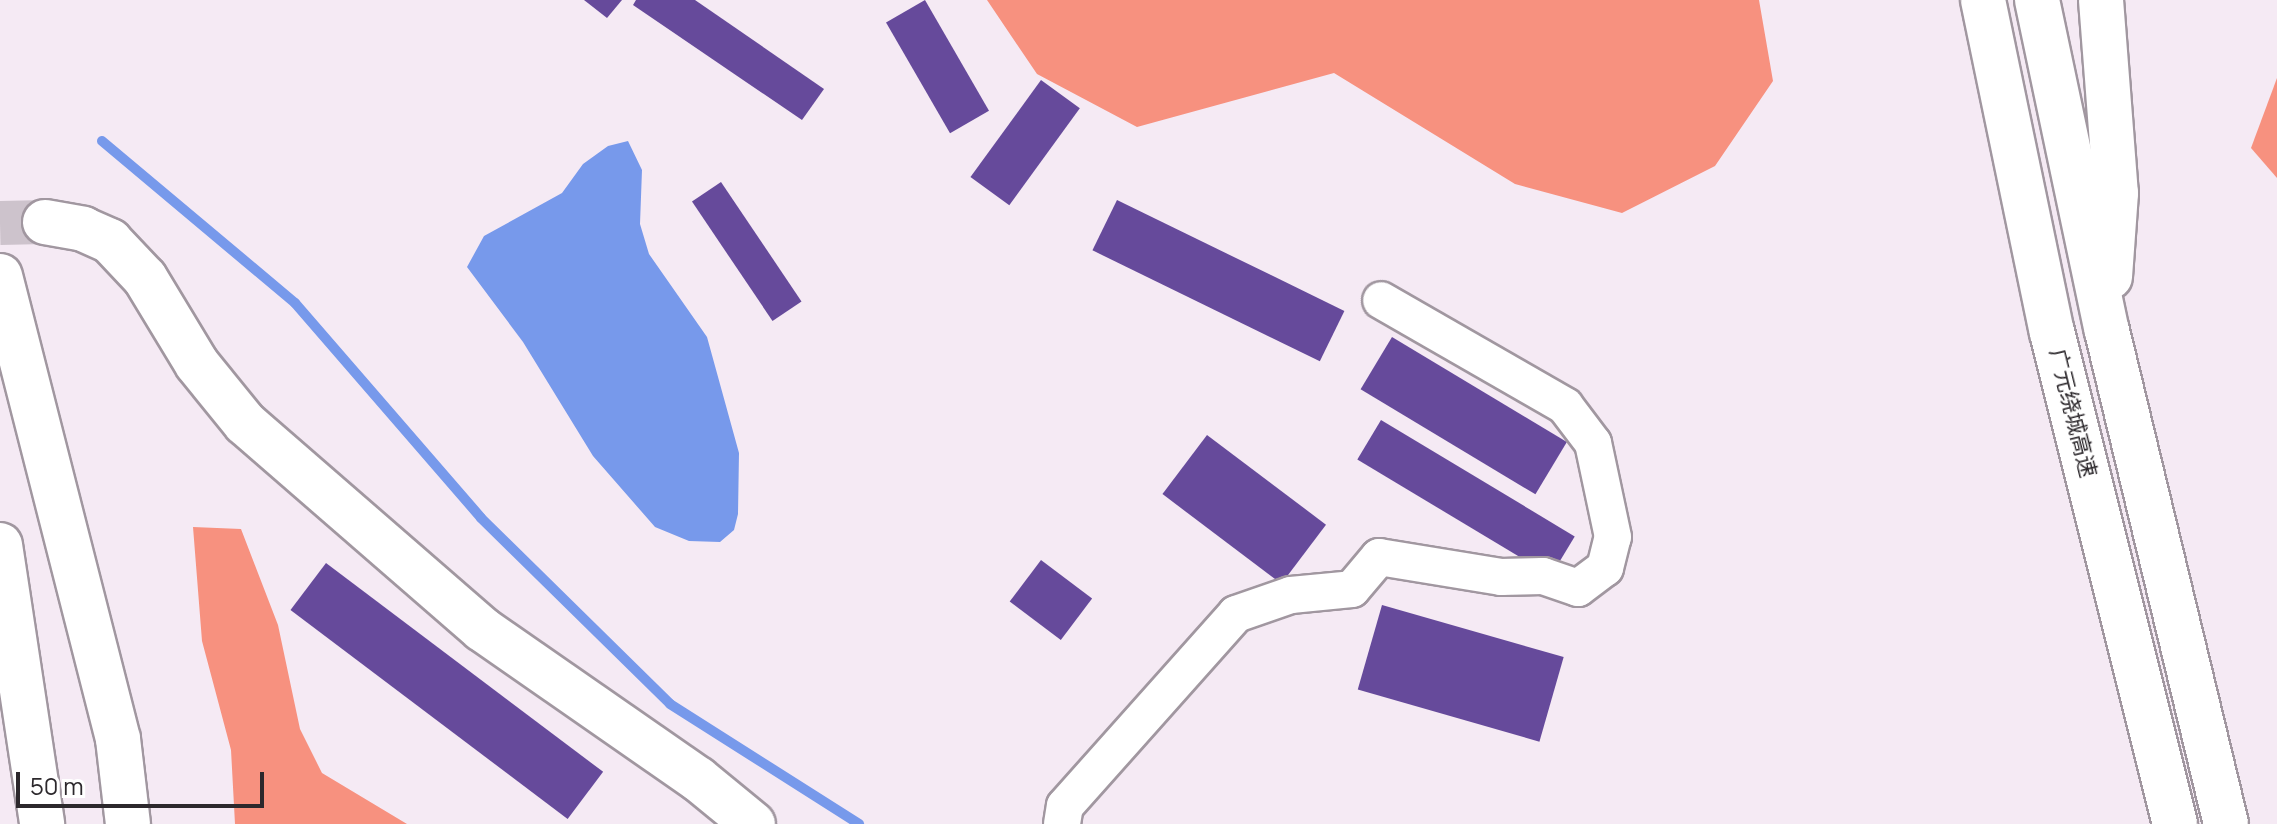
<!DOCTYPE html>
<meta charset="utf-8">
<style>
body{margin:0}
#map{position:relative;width:2277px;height:824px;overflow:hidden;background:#f5eaf4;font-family:Manrope,"Noto Sans SC",sans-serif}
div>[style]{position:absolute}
.forest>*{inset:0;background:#f7917f}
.water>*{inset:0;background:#7799eb}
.stream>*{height:10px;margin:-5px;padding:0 5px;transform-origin:5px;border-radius:5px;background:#7799eb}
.building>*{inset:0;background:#664a9b;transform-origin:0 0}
.tertiary-tunnel>*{height:44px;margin-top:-22px;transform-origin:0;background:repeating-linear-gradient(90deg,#cdc3cc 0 44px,transparent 0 66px)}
.roads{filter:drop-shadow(2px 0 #a197a0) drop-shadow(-2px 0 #a197a0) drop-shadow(0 2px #a197a0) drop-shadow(0 -2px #a197a0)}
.minor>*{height:36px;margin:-18px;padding:0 18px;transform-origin:18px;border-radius:18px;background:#fff}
.tertiary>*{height:44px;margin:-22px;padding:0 22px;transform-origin:22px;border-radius:22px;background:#fff}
.trunk>*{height:44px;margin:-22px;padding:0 22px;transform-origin:22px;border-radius:22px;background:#fff}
.motorway>*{height:44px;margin:-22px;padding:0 22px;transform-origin:22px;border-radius:22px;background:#fff}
span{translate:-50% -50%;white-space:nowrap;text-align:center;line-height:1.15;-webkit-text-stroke:8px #fff;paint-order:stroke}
.street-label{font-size:22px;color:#2c282c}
.scale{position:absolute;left:16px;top:772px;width:248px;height:36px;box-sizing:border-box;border:4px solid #2c282c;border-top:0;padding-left:10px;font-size:24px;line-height:28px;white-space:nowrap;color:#2c282c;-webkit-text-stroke:6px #fff;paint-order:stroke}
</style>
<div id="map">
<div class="forest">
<div style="clip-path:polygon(987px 0,1759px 0,1773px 81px,1715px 166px,1622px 213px,1515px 184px,1334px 73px,1137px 127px,1037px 74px)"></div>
<div style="clip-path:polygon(2277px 78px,2277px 178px,2251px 148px)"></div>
<div style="clip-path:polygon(193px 527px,241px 529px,278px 625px,300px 729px,322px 773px,407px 824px,235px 824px,231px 750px,202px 641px)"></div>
</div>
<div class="water">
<div style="clip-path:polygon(628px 141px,642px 170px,640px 224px,649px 254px,707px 337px,739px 453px,738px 514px,734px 530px,720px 542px,689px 541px,655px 527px,593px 456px,523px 342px,467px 267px,484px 236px,562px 193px,583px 164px,608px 146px)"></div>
</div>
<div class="stream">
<div style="left:102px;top:141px;width:252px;rotate:40deg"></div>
<div style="left:295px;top:303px;width:284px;rotate:49.1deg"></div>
<div style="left:481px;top:518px;width:265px;rotate:44.5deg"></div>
<div style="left:670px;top:704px;width:224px;rotate:32.4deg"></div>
</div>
<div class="building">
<div style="clip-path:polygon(584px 0,622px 0,607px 18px)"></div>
<div style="clip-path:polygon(636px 0,695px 0,824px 89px,802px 120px,633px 5px)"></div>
<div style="left:925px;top:0;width:128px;height:45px;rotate:60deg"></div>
<div style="left:1041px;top:80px;width:48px;height:120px;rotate:36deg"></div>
<div style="left:721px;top:182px;width:144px;height:35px;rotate:56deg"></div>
<div style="left:1117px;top:200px;width:253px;height:56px;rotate:26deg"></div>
<div style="left:1392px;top:337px;width:204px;height:61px;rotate:31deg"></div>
<div style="left:1381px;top:420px;width:226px;height:46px;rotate:31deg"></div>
<div style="left:1207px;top:435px;width:149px;height:74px;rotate:37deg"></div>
<div style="left:1041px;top:560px;width:64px;height:52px;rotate:37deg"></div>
<div style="left:326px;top:563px;width:347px;height:59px;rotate:37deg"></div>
<div style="left:1382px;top:605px;width:189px;height:88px;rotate:16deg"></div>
</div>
<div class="tertiary-tunnel">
<div style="left:0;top:223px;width:45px;rotate:-1.3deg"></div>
</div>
<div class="roads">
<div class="minor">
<div style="left:1062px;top:824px;width:18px;rotate:-81deg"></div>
<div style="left:1065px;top:806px;width:257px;rotate:-48.3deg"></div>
<div style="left:1236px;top:614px;width:58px;rotate:-19.1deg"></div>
<div style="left:1291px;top:595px;width:61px;rotate:-5.6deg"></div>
<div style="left:1352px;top:589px;width:42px;rotate:-49.8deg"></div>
<div style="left:1379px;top:557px;width:124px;rotate:9.3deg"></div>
<div style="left:1501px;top:577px;width:42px;rotate:-1.4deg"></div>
<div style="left:1543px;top:576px;width:37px;rotate:19deg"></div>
<div style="left:1578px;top:588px;width:34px;rotate:-37deg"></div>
<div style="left:1605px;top:568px;width:32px;rotate:-76deg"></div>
<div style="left:1613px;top:537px;width:96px;rotate:-102deg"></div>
<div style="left:1593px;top:443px;width:46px;rotate:-127.1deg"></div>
<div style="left:1565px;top:406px;width:212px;rotate:-150.1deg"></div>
</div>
<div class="tertiary">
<div style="left:45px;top:222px;width:39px;rotate:10deg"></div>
<div style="left:83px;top:229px;width:30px;rotate:24deg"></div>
<div style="left:110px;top:241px;width:51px;rotate:46.6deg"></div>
<div style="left:145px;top:278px;width:100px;rotate:58.8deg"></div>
<div style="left:197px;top:364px;width:76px;rotate:50.9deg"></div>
<div style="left:245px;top:423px;width:314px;rotate:41deg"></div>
<div style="left:482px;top:629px;width:263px;rotate:34.8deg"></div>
<div style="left:698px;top:779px;width:71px;rotate:39.3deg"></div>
</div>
<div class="trunk">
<div style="left:0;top:276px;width:478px;rotate:75.7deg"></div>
<div style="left:118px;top:739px;width:86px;rotate:83.3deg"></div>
<div style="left:0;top:545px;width:282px;rotate:81.4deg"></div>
</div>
<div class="motorway">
<div style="left:1983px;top:0;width:339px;rotate:78.3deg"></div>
<div style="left:2052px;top:332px;width:507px;rotate:75.96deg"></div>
<div style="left:2037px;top:0;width:338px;rotate:78.1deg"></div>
<div style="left:2107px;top:331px;width:507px;rotate:76.43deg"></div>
<div style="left:2101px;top:0;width:194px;rotate:85.6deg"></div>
<div style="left:2116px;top:193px;width:84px;rotate:94.1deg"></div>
</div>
</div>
<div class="street-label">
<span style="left:2073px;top:413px;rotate:76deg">广元绕城高速</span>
</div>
<div class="scale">50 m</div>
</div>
